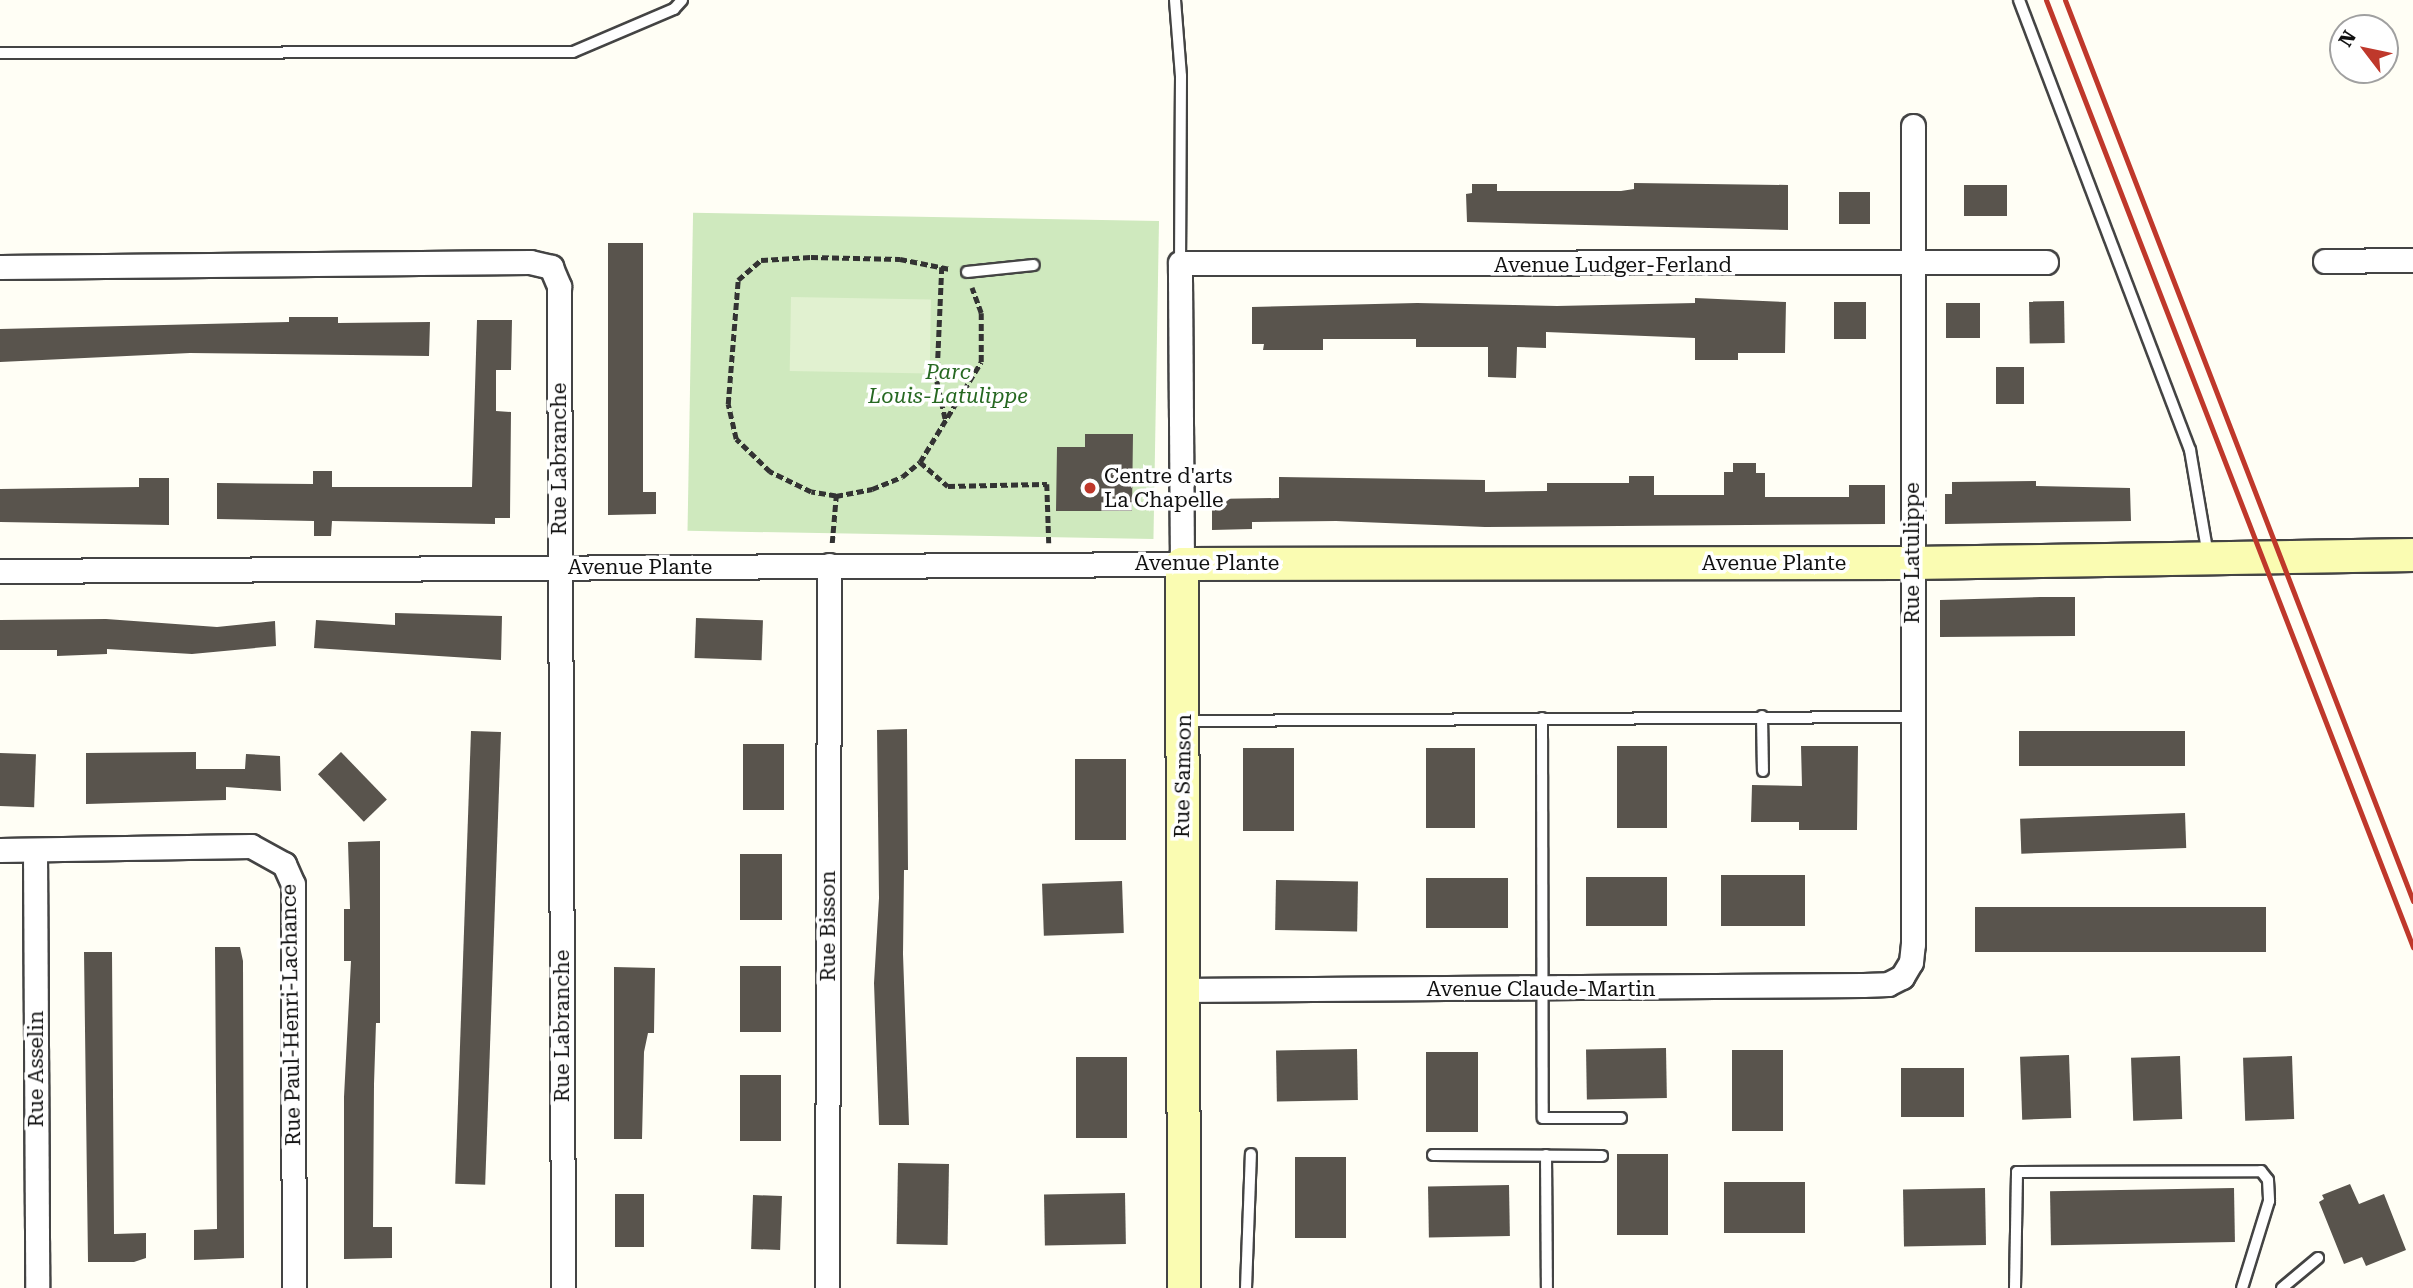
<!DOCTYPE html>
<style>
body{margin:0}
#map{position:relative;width:2413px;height:1288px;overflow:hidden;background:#fffef5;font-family:"Roboto Serif",serif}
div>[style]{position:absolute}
.green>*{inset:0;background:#cfe9be;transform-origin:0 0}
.pitch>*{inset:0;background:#e1f1d0;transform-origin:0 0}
.building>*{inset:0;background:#59544d;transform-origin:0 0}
.path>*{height:4.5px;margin-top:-2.25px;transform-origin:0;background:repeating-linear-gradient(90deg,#333 0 7px,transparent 0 10.5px)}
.roads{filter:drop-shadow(2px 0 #444) drop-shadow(-2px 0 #444) drop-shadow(0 2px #444) drop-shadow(0 -2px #444)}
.lane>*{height:10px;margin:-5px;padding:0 5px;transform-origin:5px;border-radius:5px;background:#fff}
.street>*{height:23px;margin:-11.5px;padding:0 11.5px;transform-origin:11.5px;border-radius:11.5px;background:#fff}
.secondary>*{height:32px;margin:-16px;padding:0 16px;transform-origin:16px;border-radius:16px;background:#fafcb2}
.rail>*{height:5px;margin:-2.5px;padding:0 2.5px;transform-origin:2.5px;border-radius:2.5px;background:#bf382b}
.dots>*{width:19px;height:19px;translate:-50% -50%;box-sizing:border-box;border:4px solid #fff;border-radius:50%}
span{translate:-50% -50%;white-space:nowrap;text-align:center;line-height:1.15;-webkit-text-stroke:7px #fff;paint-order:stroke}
.street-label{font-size:21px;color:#111}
.park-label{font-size:21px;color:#266821;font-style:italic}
.poi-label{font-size:21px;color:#111}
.left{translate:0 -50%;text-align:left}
.north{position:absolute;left:2329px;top:14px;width:70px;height:70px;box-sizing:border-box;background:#fff;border:2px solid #a0a0a0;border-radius:50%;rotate:302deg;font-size:19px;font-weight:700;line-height:28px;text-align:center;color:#111}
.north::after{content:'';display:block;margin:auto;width:24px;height:32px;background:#bf382b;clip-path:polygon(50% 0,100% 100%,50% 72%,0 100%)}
</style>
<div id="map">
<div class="green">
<div style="left:1159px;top:221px;width:318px;height:466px;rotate:91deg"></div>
</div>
<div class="pitch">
<div style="left:791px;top:297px;width:140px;height:74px;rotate:1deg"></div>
</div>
<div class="building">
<div style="clip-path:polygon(1634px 183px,1788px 185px,1788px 230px,1467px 222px,1466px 194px,1472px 193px,1472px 184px,1497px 184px,1497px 191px,1621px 191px,1634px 189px)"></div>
<div style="left:1964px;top:185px;width:43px;height:31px"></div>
<div style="left:1839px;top:192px;width:31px;height:32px"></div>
<div style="clip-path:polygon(608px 243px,643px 243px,643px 492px,656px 492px,656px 514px,608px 515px)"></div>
<div style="clip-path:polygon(1695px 298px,1786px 302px,1785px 353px,1738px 353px,1738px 360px,1695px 360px,1695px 338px,1546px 332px,1546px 348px,1517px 347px,1516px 378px,1488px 377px,1488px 347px,1416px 347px,1416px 339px,1323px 339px,1323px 350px,1263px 350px,1264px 344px,1252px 344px,1252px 307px,1417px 303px,1557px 306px,1695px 303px)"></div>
<div style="left:2064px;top:301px;width:42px;height:35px;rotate:89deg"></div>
<div style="left:1834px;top:302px;width:32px;height:37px"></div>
<div style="left:1946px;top:303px;width:34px;height:35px"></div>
<div style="clip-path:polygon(289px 317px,338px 317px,338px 323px,430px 322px,429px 356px,190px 353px,0 362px,0 329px,289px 322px)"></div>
<div style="clip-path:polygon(477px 320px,512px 320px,511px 370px,496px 370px,496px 411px,511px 412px,510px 518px,495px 518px,495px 524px,332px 521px,331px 536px,314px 536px,314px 521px,217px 519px,217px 483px,313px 484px,313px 471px,332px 471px,332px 487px,472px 487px)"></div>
<div style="left:1996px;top:367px;width:28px;height:37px"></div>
<div style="clip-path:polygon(1085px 434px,1133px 434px,1132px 511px,1056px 511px,1057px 447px,1085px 447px)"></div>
<div style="clip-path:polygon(1733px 463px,1756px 463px,1756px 473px,1765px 473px,1765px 497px,1849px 497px,1849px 485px,1885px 485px,1885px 524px,1485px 527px,1336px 521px,1252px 522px,1252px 529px,1212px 530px,1212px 499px,1279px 498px,1279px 477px,1485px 480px,1485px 492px,1547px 491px,1547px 483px,1629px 483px,1629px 476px,1654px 476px,1654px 495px,1724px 495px,1724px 472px,1733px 472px)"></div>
<div style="clip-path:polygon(139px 478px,169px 478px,169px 525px,0 522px,0 489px,139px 487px)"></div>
<div style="clip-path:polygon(2036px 481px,2036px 486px,2130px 488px,2131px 521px,1945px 524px,1945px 494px,1952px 494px,1952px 482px)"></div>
<div style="clip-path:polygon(2040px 597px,2075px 597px,2075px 636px,1940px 637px,1940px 600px)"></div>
<div style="clip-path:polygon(395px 613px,502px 616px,501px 660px,314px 648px,316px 620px,395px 625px)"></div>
<div style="left:696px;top:618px;width:67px;height:40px;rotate:2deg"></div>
<div style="clip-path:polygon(106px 619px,217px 627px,275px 621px,276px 646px,192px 654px,107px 649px,107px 654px,57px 656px,57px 650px,0 650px,0 620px)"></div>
<div style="clip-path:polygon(907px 729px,908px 870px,904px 870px,903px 954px,909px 1125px,879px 1125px,874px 983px,879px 898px,877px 730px)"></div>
<div style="left:471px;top:731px;width:30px;height:453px;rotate:2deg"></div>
<div style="left:2185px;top:731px;width:35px;height:166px;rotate:90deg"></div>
<div style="left:743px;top:744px;width:41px;height:66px"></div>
<div style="left:1617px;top:746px;width:50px;height:82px"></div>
<div style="clip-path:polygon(1801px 746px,1858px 746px,1857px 830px,1799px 830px,1799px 822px,1751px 822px,1752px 785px,1802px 786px)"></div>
<div style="left:1243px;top:748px;width:51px;height:83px"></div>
<div style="left:1426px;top:748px;width:49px;height:80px"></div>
<div style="clip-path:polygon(196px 752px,196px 769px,245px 769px,246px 754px,280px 756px,281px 791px,226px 787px,226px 800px,86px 804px,86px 753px)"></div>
<div style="left:341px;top:752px;width:66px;height:32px;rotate:46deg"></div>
<div style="left:0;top:753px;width:36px;height:53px;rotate:2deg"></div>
<div style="left:1075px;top:759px;width:51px;height:81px"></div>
<div style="left:2185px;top:813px;width:35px;height:165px;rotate:88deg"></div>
<div style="clip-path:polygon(380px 841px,380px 1023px,376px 1023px,374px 1084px,373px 1227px,392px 1227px,392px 1258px,344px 1259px,344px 1097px,351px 961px,344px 961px,344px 909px,350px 909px,348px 842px)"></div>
<div style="left:740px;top:854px;width:42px;height:66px"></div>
<div style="left:1805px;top:875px;width:51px;height:84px;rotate:90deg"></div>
<div style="left:1667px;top:877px;width:49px;height:81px;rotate:90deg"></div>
<div style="left:1508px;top:878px;width:50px;height:82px;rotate:90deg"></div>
<div style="left:1276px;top:880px;width:82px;height:50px;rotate:1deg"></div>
<div style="left:1122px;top:881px;width:52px;height:80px;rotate:88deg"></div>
<div style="left:2266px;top:907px;width:45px;height:291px;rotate:90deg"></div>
<div style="clip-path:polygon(215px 947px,240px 947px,243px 961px,244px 1258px,194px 1260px,194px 1230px,217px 1229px)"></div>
<div style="clip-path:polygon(84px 952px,112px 952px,114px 1234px,146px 1233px,146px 1258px,134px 1262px,88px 1262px)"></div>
<div style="left:740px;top:966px;width:41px;height:66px"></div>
<div style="clip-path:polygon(614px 967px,655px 968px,654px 1033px,648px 1033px,644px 1052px,642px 1139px,614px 1139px)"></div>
<div style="left:1666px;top:1048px;width:50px;height:80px;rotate:89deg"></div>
<div style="left:1357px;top:1049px;width:51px;height:81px;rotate:89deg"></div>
<div style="left:1732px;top:1050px;width:51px;height:81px"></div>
<div style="left:1426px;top:1052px;width:52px;height:80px"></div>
<div style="left:2069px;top:1055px;width:63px;height:49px;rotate:88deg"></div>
<div style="left:2180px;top:1056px;width:63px;height:49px;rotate:88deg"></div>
<div style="left:2292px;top:1056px;width:63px;height:49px;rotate:88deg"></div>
<div style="left:1076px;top:1057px;width:51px;height:81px"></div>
<div style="left:1901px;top:1068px;width:63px;height:49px"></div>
<div style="left:740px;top:1075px;width:41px;height:66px"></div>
<div style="left:1617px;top:1154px;width:51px;height:81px"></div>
<div style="left:1295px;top:1157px;width:51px;height:81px"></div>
<div style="left:898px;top:1163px;width:51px;height:81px;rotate:1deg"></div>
<div style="left:1805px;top:1182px;width:51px;height:81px;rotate:90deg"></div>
<div style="clip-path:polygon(2350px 1184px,2359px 1204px,2384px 1194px,2406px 1250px,2366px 1266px,2362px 1257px,2344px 1264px,2319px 1202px,2324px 1199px,2322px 1195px)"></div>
<div style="left:1509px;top:1185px;width:51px;height:81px;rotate:89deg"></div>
<div style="left:1985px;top:1188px;width:57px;height:82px;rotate:89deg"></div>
<div style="left:2234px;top:1188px;width:54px;height:184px;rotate:89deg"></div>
<div style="left:1125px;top:1193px;width:51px;height:81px;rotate:89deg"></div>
<div style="left:615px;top:1194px;width:29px;height:53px"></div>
<div style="left:753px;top:1195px;width:29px;height:54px;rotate:2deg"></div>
</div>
<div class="path">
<div style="left:942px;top:267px;width:114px;rotate:92.5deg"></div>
<div style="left:937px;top:381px;width:42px;rotate:77.6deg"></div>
<div style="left:920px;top:462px;width:37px;rotate:41deg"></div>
<div style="left:948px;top:486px;width:99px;rotate:-1.2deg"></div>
<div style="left:1047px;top:484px;width:59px;rotate:88.1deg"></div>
<div style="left:836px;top:496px;width:37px;rotate:-11deg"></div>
<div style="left:872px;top:489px;width:32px;rotate:-22deg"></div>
<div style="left:902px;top:477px;width:23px;rotate:-40deg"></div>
<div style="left:920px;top:462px;width:117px;rotate:-58.6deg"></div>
<div style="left:981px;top:362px;width:49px;rotate:-90deg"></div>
<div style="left:981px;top:313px;width:27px;rotate:-110deg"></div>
<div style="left:832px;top:543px;width:47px;rotate:-85.1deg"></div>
<div style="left:836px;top:496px;width:25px;rotate:-171deg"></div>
<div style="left:811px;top:492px;width:46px;rotate:-154deg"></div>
<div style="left:770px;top:472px;width:47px;rotate:-135.9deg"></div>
<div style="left:736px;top:439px;width:36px;rotate:-103deg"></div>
<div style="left:728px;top:404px;width:124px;rotate:-85.4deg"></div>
<div style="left:738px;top:280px;width:30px;rotate:-41deg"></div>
<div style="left:761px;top:260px;width:50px;rotate:-3.4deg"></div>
<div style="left:811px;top:257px;width:89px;rotate:1.3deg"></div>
<div style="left:900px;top:259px;width:51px;rotate:11.3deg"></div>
</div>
<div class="roads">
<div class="lane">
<div style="left:1175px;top:0;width:76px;rotate:85.5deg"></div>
<div style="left:1181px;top:76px;width:187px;rotate:90.3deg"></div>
<div style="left:2019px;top:0;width:481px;rotate:69.2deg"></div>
<div style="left:2190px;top:450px;width:107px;rotate:80.3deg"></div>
<div style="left:0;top:53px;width:573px;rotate:-0.1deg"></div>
<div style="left:573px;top:52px;width:110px;rotate:-23.1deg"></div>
<div style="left:674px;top:9px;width:12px;rotate:-48deg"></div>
<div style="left:967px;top:272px;width:67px;rotate:-6deg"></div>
<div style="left:1762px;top:716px;width:55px;rotate:89deg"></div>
<div style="left:1542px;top:718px;width:400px;rotate:89.9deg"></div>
<div style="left:1543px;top:1118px;width:78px"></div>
<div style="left:1187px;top:721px;width:726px;rotate:-0.32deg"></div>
<div style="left:1433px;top:1155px;width:169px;rotate:0.3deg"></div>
<div style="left:1546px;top:1155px;width:133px;rotate:89.6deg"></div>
<div style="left:1246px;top:1288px;width:134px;rotate:-87.9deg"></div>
<div style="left:2015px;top:1288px;width:116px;rotate:-89deg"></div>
<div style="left:2017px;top:1172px;width:244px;rotate:-0.2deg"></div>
<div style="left:2261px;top:1171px;width:11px;rotate:52deg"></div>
<div style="left:2268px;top:1180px;width:21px;rotate:87deg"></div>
<div style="left:2269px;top:1201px;width:91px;rotate:107.2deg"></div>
<div style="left:2282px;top:1288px;width:47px;rotate:-39.8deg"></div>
</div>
<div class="street">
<div style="left:2325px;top:261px;width:88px;rotate:-0.7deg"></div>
<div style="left:0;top:267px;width:530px;rotate:-0.54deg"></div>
<div style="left:530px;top:262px;width:22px;rotate:13deg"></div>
<div style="left:551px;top:267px;width:21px;rotate:67deg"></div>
<div style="left:559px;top:286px;width:1002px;rotate:89.77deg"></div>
<div style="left:0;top:571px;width:1182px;rotate:-0.34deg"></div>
<div style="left:1182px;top:564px;width:301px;rotate:-90.4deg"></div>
<div style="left:1180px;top:263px;width:866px;rotate:-0.07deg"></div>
<div style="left:0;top:850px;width:251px;rotate:-0.9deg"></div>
<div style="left:251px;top:846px;width:38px;rotate:29deg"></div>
<div style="left:284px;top:864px;width:22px;rotate:66deg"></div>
<div style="left:293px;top:884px;width:404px;rotate:89.9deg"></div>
<div style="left:35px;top:850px;width:438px;rotate:89.7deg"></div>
<div style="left:1180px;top:990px;width:683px;rotate:-0.42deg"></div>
<div style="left:1863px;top:985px;width:25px;rotate:-2deg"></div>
<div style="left:1888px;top:984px;width:16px;rotate:-27deg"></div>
<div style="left:1902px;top:977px;width:17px;rotate:-59deg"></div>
<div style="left:1911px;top:962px;width:18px;rotate:-84deg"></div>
<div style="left:1913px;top:944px;width:818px;rotate:-90deg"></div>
<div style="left:827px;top:1288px;width:723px;rotate:-89.84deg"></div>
</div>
<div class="secondary">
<div style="left:1184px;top:1288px;width:724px;rotate:-90.16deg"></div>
<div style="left:1182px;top:564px;width:730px;rotate:-0.08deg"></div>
<div style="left:1912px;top:563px;width:501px;rotate:-0.91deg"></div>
</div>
</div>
<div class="rail">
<div style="left:2046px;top:0;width:1016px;rotate:68.82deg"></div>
<div style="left:2065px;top:0;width:966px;rotate:68.88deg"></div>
</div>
<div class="dots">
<div style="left:1090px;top:488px;background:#bf382b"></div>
</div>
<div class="street-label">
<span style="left:1613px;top:265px">Avenue Ludger-Ferland</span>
<span style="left:559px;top:459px;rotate:-90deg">Rue Labranche</span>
<span style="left:1912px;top:553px;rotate:-90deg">Rue Latulippe</span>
<span style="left:1207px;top:563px">Avenue Plante</span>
<span style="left:1774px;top:563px">Avenue Plante</span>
<span style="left:640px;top:567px">Avenue Plante</span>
<span style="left:1183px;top:776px;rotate:-89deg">Rue Samson</span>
<span style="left:828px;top:926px;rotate:-90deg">Rue Bisson</span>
<span style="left:1541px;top:989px">Avenue Claude-Martin</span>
<span style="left:291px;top:1015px;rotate:-91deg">Rue Paul-Henri-Lachance</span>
<span style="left:562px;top:1026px;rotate:-90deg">Rue Labranche</span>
<span style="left:36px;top:1069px;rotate:-90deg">Rue Asselin</span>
</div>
<div class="park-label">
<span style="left:948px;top:384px">Parc<br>Louis-Latulippe</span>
</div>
<div class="poi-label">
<span class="left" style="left:1104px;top:488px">Centre d'arts<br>La Chapelle</span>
</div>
<div class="north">N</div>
</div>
